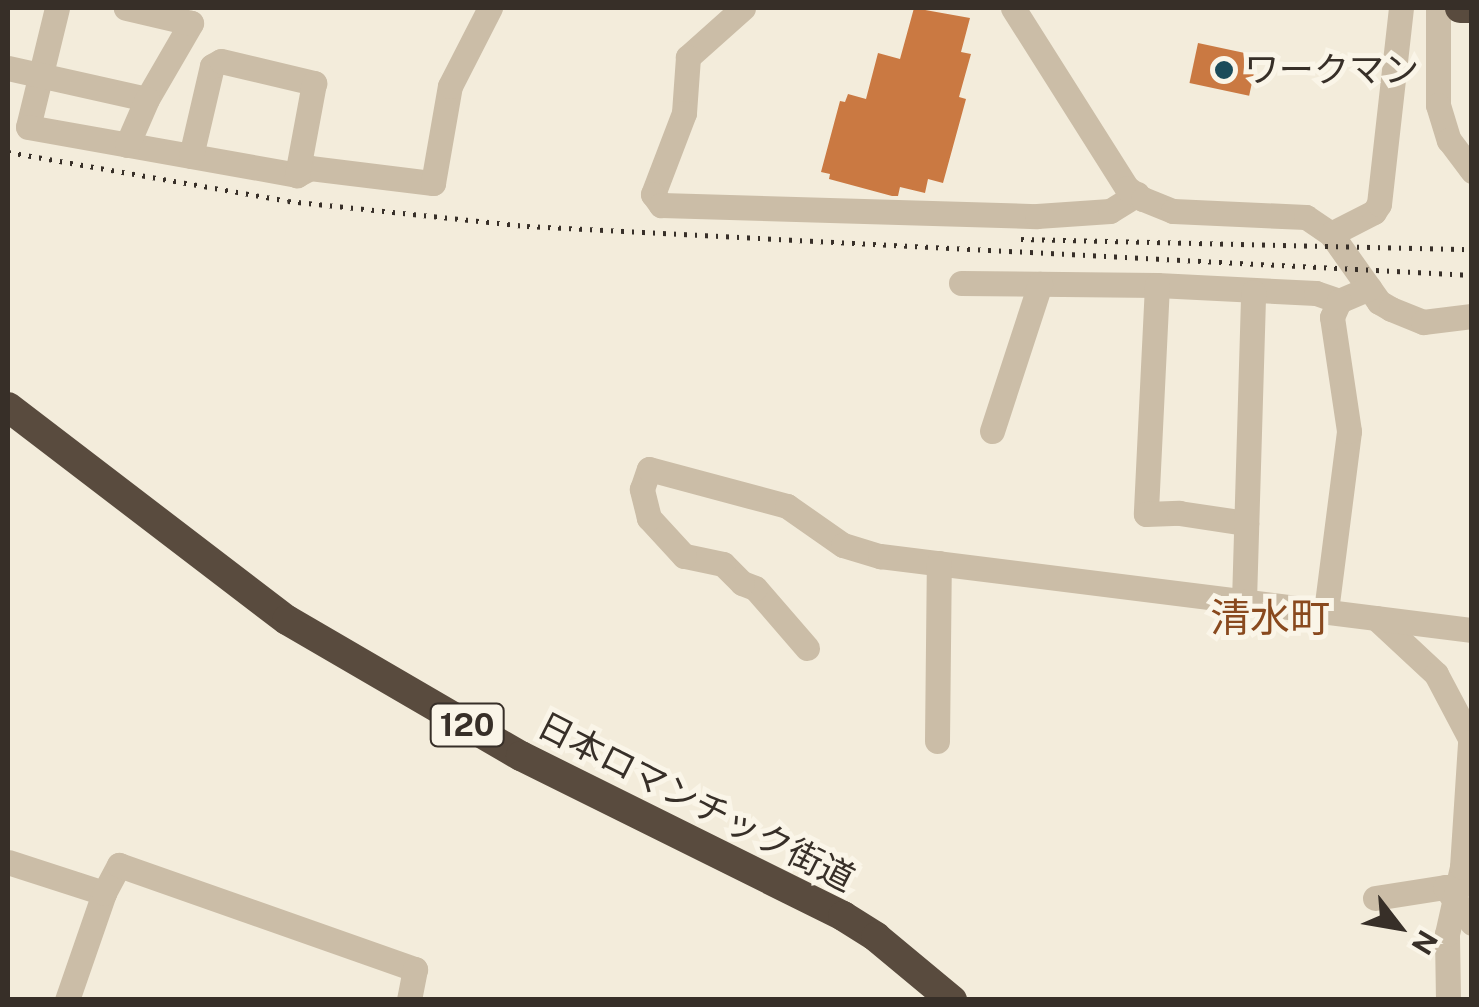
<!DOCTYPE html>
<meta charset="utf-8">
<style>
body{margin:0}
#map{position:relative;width:1479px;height:1007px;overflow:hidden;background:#f3ecdb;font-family:"Public Sans","Noto Sans JP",sans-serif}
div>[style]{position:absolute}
.building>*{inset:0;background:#ca7942;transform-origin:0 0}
.minor>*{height:25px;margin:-12.5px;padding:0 12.5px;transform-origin:12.5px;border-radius:12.5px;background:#cbbda7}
.highway>*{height:30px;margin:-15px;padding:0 15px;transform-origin:15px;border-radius:15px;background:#594b3e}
.rail>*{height:5px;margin-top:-2.5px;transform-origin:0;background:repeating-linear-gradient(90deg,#372f28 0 2.5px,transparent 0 10.5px)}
.dots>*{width:28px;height:28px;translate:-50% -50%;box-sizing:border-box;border:5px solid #faf5e8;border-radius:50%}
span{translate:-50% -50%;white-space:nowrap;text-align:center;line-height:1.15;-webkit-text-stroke:10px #faf5e8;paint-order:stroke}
.shield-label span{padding:2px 8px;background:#faf5e8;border:2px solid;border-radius:8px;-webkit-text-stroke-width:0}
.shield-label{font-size:32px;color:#372f28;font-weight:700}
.poi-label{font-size:35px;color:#372f28}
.left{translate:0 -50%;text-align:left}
.street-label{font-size:35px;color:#372f28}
.quarter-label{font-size:40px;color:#89491e}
.frame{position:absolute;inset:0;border:10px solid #372f28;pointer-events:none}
.north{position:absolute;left:1349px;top:877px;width:100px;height:100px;-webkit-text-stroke:8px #faf5e8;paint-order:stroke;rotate:121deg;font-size:28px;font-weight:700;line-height:40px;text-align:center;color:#372f28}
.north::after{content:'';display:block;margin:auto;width:35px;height:45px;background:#372f28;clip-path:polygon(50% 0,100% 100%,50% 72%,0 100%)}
</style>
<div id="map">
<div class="building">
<div style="clip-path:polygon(914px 8px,970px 18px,961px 52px,971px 54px,959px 97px,966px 99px,943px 183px,928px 179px,925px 193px,900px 187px,898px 196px,892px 196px,829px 179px,830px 174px,821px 172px,840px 101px,845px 102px,848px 94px,866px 99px,878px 53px,900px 59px)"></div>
<div style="left:1198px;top:43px;width:61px;height:41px;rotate:12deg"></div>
</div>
<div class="minor">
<div style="left:57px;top:8px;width:122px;rotate:103.7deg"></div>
<div style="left:28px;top:127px;width:273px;rotate:10.1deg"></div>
<div style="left:297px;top:175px;width:15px;rotate:-28deg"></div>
<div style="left:310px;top:168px;width:124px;rotate:7deg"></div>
<div style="left:433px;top:183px;width:98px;rotate:-80.1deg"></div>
<div style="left:450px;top:86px;width:88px;rotate:-62.9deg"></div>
<div style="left:743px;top:8px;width:74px;rotate:138.3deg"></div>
<div style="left:688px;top:57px;width:56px;rotate:94.1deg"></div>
<div style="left:684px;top:113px;width:87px;rotate:110.9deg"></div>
<div style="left:653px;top:194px;width:14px;rotate:54deg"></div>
<div style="left:661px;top:205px;width:376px;rotate:1.7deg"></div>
<div style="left:1037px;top:216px;width:73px;rotate:-3.9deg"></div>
<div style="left:1110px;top:211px;width:32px;rotate:-32deg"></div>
<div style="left:1013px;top:8px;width:213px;rotate:57.7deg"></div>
<div style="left:1127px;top:188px;width:19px;rotate:35deg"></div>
<div style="left:1143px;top:199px;width:32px;rotate:22deg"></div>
<div style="left:1173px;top:211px;width:133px;rotate:2.6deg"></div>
<div style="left:1306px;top:217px;width:30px;rotate:34deg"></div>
<div style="left:1331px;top:234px;width:83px;rotate:54.8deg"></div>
<div style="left:1379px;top:302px;width:14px;rotate:30deg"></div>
<div style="left:1391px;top:309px;width:35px;rotate:22deg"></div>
<div style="left:1423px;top:322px;width:49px;rotate:-7deg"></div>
<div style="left:1438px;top:8px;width:97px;rotate:90deg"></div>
<div style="left:1438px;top:105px;width:37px;rotate:73deg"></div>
<div style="left:1449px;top:140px;width:39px;rotate:53deg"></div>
<div style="left:8px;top:68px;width:142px;rotate:12.6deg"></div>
<div style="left:147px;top:99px;width:88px;rotate:-59.9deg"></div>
<div style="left:191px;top:23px;width:67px;rotate:-167deg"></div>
<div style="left:127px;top:145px;width:50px;rotate:-66.5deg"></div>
<div style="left:191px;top:156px;width:92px;rotate:-76.9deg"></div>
<div style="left:212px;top:66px;width:10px;rotate:-29deg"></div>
<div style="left:221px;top:61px;width:96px;rotate:13.3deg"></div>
<div style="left:314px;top:83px;width:94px;rotate:100.5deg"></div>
<div style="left:1331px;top:234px;width:48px;rotate:-27.1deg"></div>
<div style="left:1374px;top:212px;width:9px;rotate:-58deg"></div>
<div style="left:1379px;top:204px;width:197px;rotate:-83.6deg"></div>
<div style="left:961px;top:283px;width:196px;rotate:0.6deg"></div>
<div style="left:1157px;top:285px;width:159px;rotate:2.9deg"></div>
<div style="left:1316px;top:293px;width:24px;rotate:19deg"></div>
<div style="left:1339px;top:301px;width:33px;rotate:-23deg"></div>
<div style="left:1157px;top:285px;width:229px;rotate:92.8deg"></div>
<div style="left:1146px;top:514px;width:33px;rotate:-2deg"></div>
<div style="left:1179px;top:513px;width:68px;rotate:8.5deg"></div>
<div style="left:992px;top:431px;width:155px;rotate:-71.9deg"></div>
<div style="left:1244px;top:601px;width:309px;rotate:-88.3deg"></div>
<div style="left:1326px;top:611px;width:181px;rotate:-82.7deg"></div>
<div style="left:1349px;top:431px;width:115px;rotate:-98.5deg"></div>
<div style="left:1332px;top:317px;width:17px;rotate:-66deg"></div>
<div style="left:1376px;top:618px;width:82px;rotate:43deg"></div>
<div style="left:1436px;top:674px;width:77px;rotate:62.1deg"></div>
<div style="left:807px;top:648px;width:79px;rotate:-130.9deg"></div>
<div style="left:755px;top:588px;width:14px;rotate:-159deg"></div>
<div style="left:742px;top:583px;width:27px;rotate:-135deg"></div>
<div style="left:723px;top:564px;width:40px;rotate:-168deg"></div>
<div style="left:684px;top:556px;width:52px;rotate:-132.6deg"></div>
<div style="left:649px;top:518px;width:30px;rotate:-104deg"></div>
<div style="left:642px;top:489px;width:21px;rotate:-71deg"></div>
<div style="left:649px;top:469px;width:143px;rotate:15deg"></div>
<div style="left:787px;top:506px;width:68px;rotate:34.9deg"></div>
<div style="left:843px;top:545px;width:39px;rotate:17deg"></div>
<div style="left:880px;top:556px;width:597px;rotate:7.13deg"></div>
<div style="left:937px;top:741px;width:178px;rotate:-89.4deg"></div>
<div style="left:8px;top:862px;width:101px;rotate:17.9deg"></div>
<div style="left:1375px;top:898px;width:71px;rotate:-8.9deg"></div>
<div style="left:1445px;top:887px;width:45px;rotate:53.1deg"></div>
<div style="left:67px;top:1000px;width:113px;rotate:-70.9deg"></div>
<div style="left:104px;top:893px;width:32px;rotate:-62deg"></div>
<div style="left:119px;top:865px;width:314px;rotate:19.4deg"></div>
<div style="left:415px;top:969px;width:32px;rotate:101deg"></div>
<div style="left:1448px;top:1000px;width:66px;rotate:-90.9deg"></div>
<div style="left:1447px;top:934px;width:69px;rotate:-77.4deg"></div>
<div style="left:1462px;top:867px;width:125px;rotate:-86.3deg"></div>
</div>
<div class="highway">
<div style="left:1460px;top:8px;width:12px"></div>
<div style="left:8px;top:407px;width:351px;rotate:37.4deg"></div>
<div style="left:287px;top:620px;width:271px;rotate:30.2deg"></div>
<div style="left:521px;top:756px;width:360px;rotate:26.4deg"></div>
<div style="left:843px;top:916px;width:39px;rotate:32deg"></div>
<div style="left:876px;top:937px;width:99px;rotate:39.7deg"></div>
</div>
<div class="rail">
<div style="left:8px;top:152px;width:284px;rotate:9.9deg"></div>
<div style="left:288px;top:201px;width:240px;rotate:6deg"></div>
<div style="left:527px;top:226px;width:946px;rotate:2.97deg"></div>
<div style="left:1021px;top:239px;width:451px;rotate:1.3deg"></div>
</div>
<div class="dots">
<div style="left:1224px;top:70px;background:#1c4c5a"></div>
</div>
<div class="shield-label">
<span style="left:467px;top:725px">120</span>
</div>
<div class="poi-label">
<span class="left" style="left:1244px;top:70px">ワークマン</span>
</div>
<div class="street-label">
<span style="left:696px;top:802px;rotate:27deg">日本ロマンチック街道</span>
</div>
<div class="quarter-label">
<span style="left:1270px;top:618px">清水町</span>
</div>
<div class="frame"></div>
<div class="north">N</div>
</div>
